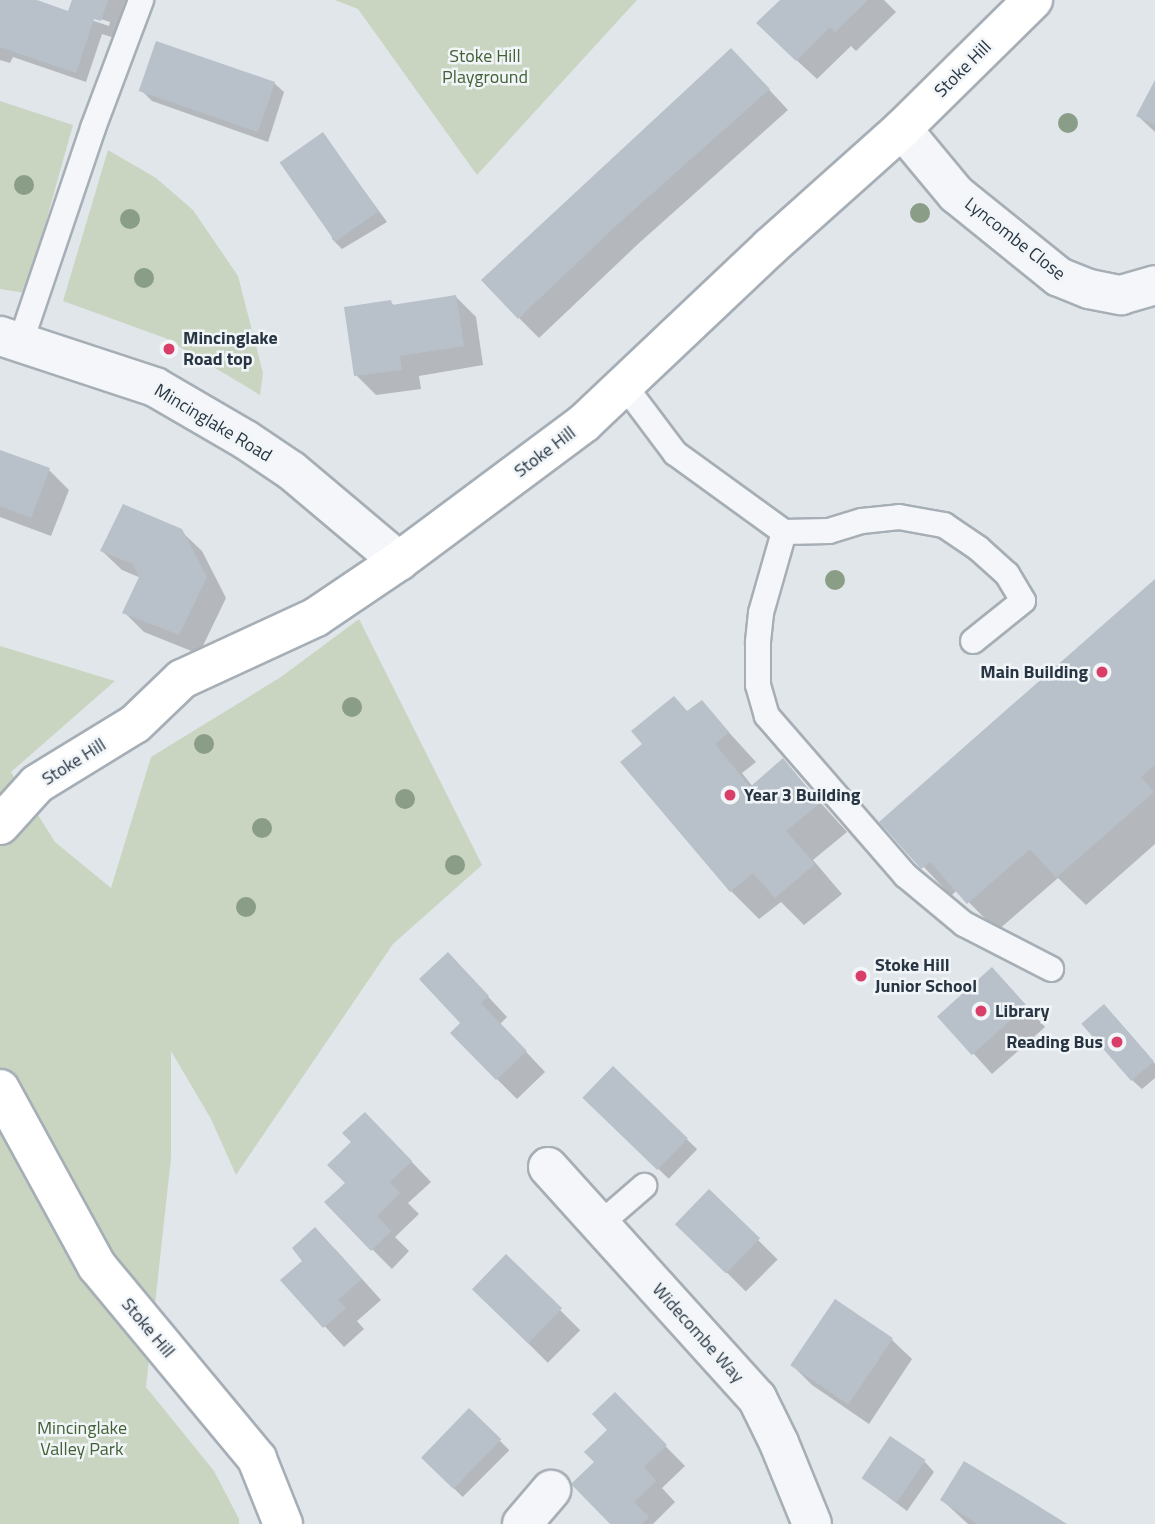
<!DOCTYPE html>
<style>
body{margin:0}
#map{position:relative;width:1155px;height:1524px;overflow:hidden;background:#e1e6eb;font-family:"Titillium Web",sans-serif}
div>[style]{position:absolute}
.green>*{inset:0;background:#c9d5c1}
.shadow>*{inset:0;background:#0003;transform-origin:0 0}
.building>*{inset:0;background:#b8c0c9;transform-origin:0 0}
.roads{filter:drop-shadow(2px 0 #a6aeb6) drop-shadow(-2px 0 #a6aeb6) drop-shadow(0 2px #a6aeb6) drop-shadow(0 -2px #a6aeb6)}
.lane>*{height:24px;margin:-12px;padding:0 12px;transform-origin:12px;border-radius:12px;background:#f4f6f9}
.street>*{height:38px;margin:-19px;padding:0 19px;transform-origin:19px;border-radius:19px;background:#f4f6f9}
.secondary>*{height:38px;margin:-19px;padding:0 19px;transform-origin:19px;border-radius:19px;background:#fff}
.trees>*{width:20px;height:20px;margin:-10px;border-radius:50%;background:#8a9d86}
.dots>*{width:19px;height:19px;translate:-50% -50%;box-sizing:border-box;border:4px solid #f1f5f8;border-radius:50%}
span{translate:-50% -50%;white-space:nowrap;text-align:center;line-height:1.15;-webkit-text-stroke:5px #f1f5f8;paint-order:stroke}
.park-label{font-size:18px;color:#426134}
.street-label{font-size:18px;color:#283644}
.poi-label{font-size:18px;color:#283644;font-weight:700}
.left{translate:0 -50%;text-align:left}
.right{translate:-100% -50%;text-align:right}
</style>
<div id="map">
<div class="green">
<div style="clip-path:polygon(335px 0,637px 0,477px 175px,358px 9px)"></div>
<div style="clip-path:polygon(0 101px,73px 125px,26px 293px,0 289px)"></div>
<div style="clip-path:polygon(108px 150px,156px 178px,193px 210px,238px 276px,263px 373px,260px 395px,165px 338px,63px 301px)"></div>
<div style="clip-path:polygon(359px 619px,482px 865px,393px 944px,236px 1175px,211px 1119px,171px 1051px,171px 1158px,146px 1387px,214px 1471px,239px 1519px,239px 1524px,0 1524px,0 646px,115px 681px,11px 772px,55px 842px,111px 888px,151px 757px,281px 677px)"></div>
</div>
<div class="shadow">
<div style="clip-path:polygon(evenodd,0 0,32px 0,70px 13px,73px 0,134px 0,121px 40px,102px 34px,86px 82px,13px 57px,10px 63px,0 60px,0 0,88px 15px,110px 22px,109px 26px,94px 21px,88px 15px)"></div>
<div style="clip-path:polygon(783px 0,884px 0,896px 12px,856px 51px,851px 46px,817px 79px,778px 43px)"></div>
<div style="clip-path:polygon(751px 70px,788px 110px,638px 244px,539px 338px,519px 318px)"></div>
<div style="clip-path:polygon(1155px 82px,1155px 132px,1138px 116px)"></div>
<div style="clip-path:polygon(274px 83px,284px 92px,268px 142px,152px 101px,142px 91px)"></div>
<div style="clip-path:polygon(323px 134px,387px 222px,342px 249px,332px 239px)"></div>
<div style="clip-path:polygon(456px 297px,476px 317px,483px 365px,419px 376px,421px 389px,376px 395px,356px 375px,391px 302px,395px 307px)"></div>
<div style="clip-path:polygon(0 451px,49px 470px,69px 490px,51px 536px,0 517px)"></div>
<div style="clip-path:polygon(181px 531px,202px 551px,226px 598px,199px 654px,144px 632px,124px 612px,141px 578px,122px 570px,102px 551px)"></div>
<div style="clip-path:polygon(1155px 581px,1155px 844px,1086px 905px,1058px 878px,997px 931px,957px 890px,951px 896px,882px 822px)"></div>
<div style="clip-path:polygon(701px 702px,756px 762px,742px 773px,753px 787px,783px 761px,847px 832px,813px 860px,842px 894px,804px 925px,781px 902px,759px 919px,731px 891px,622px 762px)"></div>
<div style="clip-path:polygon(467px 974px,507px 1017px,500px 1024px,545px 1072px,517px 1099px,497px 1079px,462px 1023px)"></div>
<div style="clip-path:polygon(1011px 989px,1045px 1027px,992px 1074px,939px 1015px)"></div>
<div style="clip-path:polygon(1114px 1016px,1155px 1064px,1155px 1078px,1142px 1089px,1132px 1080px)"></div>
<div style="left:613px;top:1068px;width:117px;height:41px;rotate:44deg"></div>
<div style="clip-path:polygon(385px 1134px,431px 1182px,408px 1203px,419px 1214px,395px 1237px,409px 1251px,392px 1269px,372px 1249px,347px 1183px,354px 1143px)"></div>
<div style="left:709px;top:1191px;width:97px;height:45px;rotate:45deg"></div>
<div style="clip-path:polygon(335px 1249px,381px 1300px,357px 1321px,364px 1329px,344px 1347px,283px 1281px)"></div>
<div style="left:506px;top:1256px;width:105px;height:46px;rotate:45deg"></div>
<div style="clip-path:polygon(835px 1302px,892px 1340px,912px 1359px,869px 1424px,812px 1385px,792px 1365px)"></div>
<div style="clip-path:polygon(615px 1395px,685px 1466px,662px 1488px,675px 1502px,653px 1524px,613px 1524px,597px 1462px,610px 1430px)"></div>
<div style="left:469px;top:1410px;width:57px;height:66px;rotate:45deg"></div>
<div style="clip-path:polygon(925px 1462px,934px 1472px,907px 1511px,863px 1478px)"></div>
<div style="clip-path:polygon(942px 1500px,1063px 1524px,968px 1524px)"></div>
</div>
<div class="building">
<div style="clip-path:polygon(0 0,37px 0,68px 11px,72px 0,108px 0,101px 21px,94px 19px,76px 73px,0 47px)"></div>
<div style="clip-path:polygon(780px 0,868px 0,835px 32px,830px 27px,796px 61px,756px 23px)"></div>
<div style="left:156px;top:41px;width:126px;height:53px;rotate:19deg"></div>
<div style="clip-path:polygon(731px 48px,770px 89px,618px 224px,518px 319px,481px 280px)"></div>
<div style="clip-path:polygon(1155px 80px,1155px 125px,1136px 116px)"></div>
<div style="left:323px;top:132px;width:97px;height:53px;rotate:55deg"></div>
<div style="clip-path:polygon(456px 295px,464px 346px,400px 356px,402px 370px,354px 376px,344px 307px,391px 300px,392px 305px)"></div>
<div style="clip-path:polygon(0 450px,50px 468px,31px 518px,0 506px)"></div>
<div style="clip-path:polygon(123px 504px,182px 529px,207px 577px,179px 635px,122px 613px,139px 577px,133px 564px,100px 551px)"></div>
<div style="clip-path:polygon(1155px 579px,1155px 765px,1141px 777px,1154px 792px,1056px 878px,1030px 849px,967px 904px,930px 862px,921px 869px,879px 822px)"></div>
<div style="clip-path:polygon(674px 696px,687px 711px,702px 700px,729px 732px,715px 744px,750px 787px,783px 758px,820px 803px,786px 831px,815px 864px,775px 898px,753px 873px,730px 892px,620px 762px,642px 744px,631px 731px)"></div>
<div style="clip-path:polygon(448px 952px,489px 996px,481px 1003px,527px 1051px,496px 1080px,450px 1033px,460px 1023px,419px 979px)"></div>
<div style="left:992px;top:967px;width:52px;height:74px;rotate:48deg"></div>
<div style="left:1104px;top:1004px;width:76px;height:30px;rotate:49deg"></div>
<div style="left:613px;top:1066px;width:104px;height:44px;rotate:44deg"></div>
<div style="clip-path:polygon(365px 1112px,412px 1161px,390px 1182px,400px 1193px,377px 1216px,391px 1231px,371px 1251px,324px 1202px,345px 1183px,327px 1165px,351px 1142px,342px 1133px)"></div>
<div style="left:709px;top:1189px;width:71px;height:49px;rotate:44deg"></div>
<div style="clip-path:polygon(315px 1227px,362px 1279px,338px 1300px,346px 1308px,323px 1328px,280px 1280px,302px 1261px,292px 1248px)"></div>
<div style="left:506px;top:1254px;width:78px;height:49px;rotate:44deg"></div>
<div style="left:835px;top:1299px;width:70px;height:80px;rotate:34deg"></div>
<div style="clip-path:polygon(615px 1392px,667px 1445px,644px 1467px,656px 1481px,634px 1502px,649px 1517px,642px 1524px,610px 1524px,571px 1484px,594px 1462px,584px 1452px,607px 1430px,592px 1414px)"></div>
<div style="left:469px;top:1408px;width:45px;height:69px;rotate:44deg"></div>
<div style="left:890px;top:1436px;width:43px;height:51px;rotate:34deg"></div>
<div style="clip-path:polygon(964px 1461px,1019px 1494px,1067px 1524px,977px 1524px,940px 1500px)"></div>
</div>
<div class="roads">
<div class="lane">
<div style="left:21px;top:341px;width:225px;rotate:-71.3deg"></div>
<div style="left:93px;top:128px;width:137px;rotate:-69.4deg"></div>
<div style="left:624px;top:385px;width:85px;rotate:53.1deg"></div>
<div style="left:675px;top:453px;width:135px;rotate:35.9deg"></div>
<div style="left:784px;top:532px;width:84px;rotate:105.9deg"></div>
<div style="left:761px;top:613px;width:30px;rotate:96deg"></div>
<div style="left:758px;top:643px;width:42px;rotate:90deg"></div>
<div style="left:758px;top:685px;width:32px;rotate:74deg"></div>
<div style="left:767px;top:716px;width:211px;rotate:49deg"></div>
<div style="left:905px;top:875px;width:77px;rotate:39.7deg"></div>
<div style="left:964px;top:924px;width:98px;rotate:27.3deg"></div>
<div style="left:784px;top:532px;width:45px;rotate:-1.3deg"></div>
<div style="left:829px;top:531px;width:34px;rotate:-17deg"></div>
<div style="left:862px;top:521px;width:37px;rotate:-6deg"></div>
<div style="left:899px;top:517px;width:46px;rotate:10.1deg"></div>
<div style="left:944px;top:525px;width:41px;rotate:34.1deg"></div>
<div style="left:978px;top:548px;width:39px;rotate:42deg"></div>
<div style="left:1007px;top:574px;width:31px;rotate:59deg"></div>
<div style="left:1023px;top:601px;width:64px;rotate:141.3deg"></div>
<div style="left:599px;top:1225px;width:60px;rotate:-40.9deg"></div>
</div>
<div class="street">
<div style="left:902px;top:129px;width:85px;rotate:50.3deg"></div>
<div style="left:956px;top:194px;width:132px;rotate:38.9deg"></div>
<div style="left:1059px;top:277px;width:32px;rotate:22deg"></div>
<div style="left:1089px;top:289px;width:33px;rotate:11deg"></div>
<div style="left:1121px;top:295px;width:35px;rotate:-16deg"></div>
<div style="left:0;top:336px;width:163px;rotate:18.2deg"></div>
<div style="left:155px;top:387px;width:105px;rotate:30.2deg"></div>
<div style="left:246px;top:440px;width:55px;rotate:34deg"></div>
<div style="left:292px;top:471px;width:140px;rotate:40.1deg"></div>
<div style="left:548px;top:1167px;width:312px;rotate:47.9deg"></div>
<div style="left:757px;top:1398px;width:50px;rotate:63.9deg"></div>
<div style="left:779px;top:1443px;width:87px;rotate:67.8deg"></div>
<div style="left:522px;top:1524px;width:45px;rotate:-49.5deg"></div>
</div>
<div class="secondary">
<div style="left:0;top:825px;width:55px;rotate:-47.9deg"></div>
<div style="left:37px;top:784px;width:115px;rotate:-31.5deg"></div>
<div style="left:135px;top:724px;width:65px;rotate:-43.8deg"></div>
<div style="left:182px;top:679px;width:148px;rotate:-24.8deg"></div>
<div style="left:316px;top:617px;width:100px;rotate:-34deg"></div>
<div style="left:399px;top:561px;width:231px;rotate:-36.7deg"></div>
<div style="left:584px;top:423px;width:256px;rotate:-43.4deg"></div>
<div style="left:770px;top:247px;width:177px;rotate:-41.8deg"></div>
<div style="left:902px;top:129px;width:184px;rotate:-44.6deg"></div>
<div style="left:0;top:1089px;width:202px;rotate:61.3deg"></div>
<div style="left:97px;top:1266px;width:251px;rotate:50.3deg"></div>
<div style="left:257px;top:1459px;width:70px;rotate:68.2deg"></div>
</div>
</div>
<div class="trees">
<div style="left:1068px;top:123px"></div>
<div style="left:24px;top:185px"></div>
<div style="left:920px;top:213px"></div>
<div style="left:130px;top:219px"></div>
<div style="left:144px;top:278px"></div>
<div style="left:835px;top:580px"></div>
<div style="left:352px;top:707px"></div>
<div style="left:204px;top:744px"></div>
<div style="left:405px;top:799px"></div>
<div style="left:262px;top:828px"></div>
<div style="left:455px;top:865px"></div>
<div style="left:246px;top:907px"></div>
</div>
<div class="dots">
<div style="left:169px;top:349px;background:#d83e68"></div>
<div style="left:1102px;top:672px;background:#d83e68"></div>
<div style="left:730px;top:795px;background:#d83e68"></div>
<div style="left:861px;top:976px;background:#d83e68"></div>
<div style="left:981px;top:1011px;background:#d83e68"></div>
<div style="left:1117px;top:1042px;background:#d83e68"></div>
</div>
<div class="park-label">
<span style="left:485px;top:67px">Stoke Hill<br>Playground</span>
<span style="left:82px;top:1439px">Mincinglake<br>Valley Park</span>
</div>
<div class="street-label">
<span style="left:963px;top:69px;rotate:-45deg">Stoke Hill</span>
<span style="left:1015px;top:239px;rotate:38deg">Lyncombe Close</span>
<span style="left:213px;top:423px;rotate:31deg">Mincinglake Road</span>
<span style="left:545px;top:452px;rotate:-37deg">Stoke Hill</span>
<span style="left:74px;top:762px;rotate:-32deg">Stoke Hill</span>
<span style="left:148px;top:1328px;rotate:50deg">Stoke Hill</span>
<span style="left:698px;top:1333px;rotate:48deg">Widecombe Way</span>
</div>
<div class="poi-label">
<span class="left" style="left:183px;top:349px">Mincinglake<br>Road top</span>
<span class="right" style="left:1088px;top:672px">Main Building</span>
<span class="left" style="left:744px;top:795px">Year 3 Building</span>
<span class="left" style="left:875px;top:976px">Stoke Hill<br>Junior School</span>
<span class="left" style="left:995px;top:1011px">Library</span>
<span class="right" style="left:1103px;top:1042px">Reading Bus</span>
</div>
</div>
